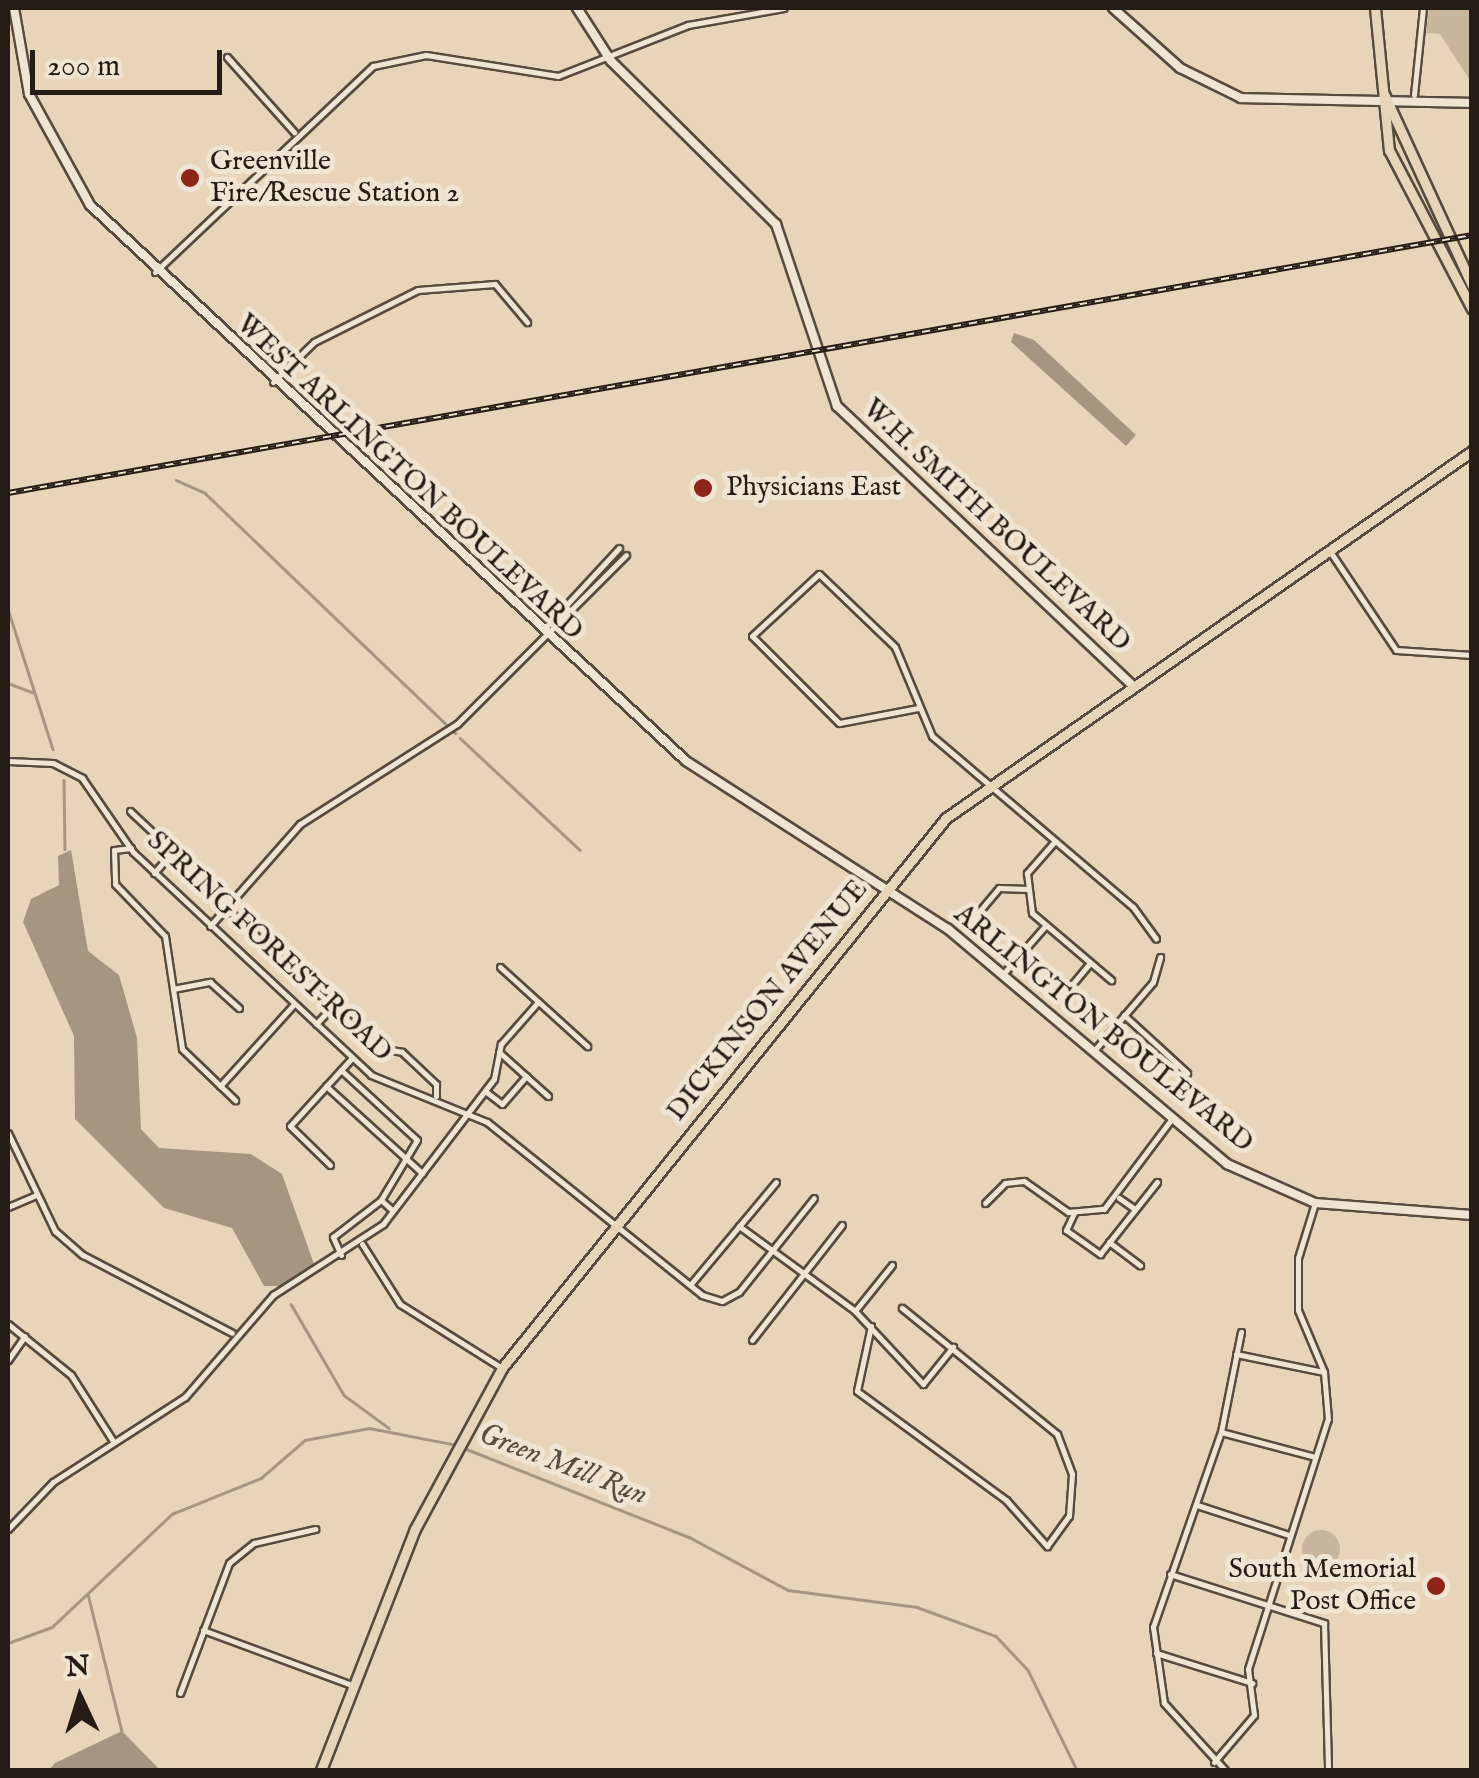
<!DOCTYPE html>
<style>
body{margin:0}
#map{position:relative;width:1479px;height:1778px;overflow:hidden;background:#e8d5b9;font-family:"IM FELL English",serif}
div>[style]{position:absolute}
.green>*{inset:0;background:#c7b69d}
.round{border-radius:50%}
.water>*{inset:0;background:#a69681}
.stream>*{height:2.5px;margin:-1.25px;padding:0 1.25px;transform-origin:1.25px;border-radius:1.25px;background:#a69681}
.roads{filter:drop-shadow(2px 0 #564b3e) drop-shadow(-2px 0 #564b3e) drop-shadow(0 2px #564b3e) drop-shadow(0 -2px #564b3e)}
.street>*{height:5px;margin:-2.5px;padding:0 2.5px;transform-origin:2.5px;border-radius:2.5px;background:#f0e4d2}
.secondary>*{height:8px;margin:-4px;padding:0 4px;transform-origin:4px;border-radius:4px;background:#f0e4d2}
.primary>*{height:9px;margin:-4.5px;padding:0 4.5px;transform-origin:4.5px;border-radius:4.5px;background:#e8d5b9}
.rail>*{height:6px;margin-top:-3px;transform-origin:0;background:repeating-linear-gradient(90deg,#f0e4d2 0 8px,#251d15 0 16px);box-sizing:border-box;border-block:2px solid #251d15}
.dots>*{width:28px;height:28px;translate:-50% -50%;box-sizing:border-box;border:5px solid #f0e4d2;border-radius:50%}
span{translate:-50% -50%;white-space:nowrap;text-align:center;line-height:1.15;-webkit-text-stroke:10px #f0e4d2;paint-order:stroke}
.poi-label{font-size:28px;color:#251d15}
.left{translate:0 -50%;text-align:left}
.right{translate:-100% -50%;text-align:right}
.street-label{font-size:28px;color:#251d15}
.water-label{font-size:30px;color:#594d40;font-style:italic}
.frame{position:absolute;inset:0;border:10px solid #251d15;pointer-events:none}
.north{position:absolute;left:30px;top:1648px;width:100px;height:100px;-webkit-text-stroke:8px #f0e4d2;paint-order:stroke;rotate:356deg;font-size:28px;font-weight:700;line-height:40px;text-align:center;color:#251d15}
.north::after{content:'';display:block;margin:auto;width:35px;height:45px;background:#251d15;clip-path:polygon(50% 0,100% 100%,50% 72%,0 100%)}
.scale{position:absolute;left:30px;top:50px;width:192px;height:45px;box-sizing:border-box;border:5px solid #251d15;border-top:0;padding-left:12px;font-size:30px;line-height:35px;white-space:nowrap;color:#251d15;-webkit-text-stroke:8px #f0e4d2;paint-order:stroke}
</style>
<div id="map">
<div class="green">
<div style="clip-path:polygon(1429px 8px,1471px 8px,1471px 82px,1440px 34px,1426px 33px)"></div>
<div class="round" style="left:1302px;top:1530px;width:38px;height:38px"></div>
</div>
<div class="water">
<div style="clip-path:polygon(1014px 333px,1034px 340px,1136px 435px,1126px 446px,1011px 342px)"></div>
<div style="clip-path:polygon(71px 850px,88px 951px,119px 975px,137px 1038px,141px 1129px,159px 1148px,251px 1154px,282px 1174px,314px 1264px,280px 1286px,264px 1286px,232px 1228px,164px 1208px,75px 1119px,74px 1036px,23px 922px,31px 899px,59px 885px,58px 856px)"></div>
<div style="clip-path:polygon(122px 1731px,160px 1770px,49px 1770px,55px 1763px)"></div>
</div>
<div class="stream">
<div style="left:176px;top:480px;width:32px;rotate:24deg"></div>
<div style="left:205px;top:493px;width:347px;rotate:43.8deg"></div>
<div style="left:8px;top:609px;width:147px;rotate:72.2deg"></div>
<div style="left:8px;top:683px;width:28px;rotate:21deg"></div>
<div style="left:460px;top:738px;width:164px;rotate:43deg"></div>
<div style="left:64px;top:780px;width:69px;rotate:89.2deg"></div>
<div style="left:291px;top:1304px;width:105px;rotate:59.8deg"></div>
<div style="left:344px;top:1395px;width:56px;rotate:36.3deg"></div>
<div style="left:464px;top:1448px;width:244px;rotate:21.6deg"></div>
<div style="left:691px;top:1538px;width:110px;rotate:28.2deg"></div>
<div style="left:788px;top:1590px;width:130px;rotate:7.5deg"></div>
<div style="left:917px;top:1607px;width:84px;rotate:20.2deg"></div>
<div style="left:996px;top:1636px;width:47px;rotate:46.7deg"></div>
<div style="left:1028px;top:1670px;width:111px;rotate:63.9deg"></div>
<div style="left:88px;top:1594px;width:141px;rotate:76.1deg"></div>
<div style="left:8px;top:1643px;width:47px;rotate:-20deg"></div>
<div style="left:52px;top:1627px;width:165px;rotate:-43.3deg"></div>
<div style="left:172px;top:1514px;width:96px;rotate:-22deg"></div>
<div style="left:261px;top:1478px;width:58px;rotate:-40.8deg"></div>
<div style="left:305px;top:1440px;width:65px;rotate:-10.6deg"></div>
<div style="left:369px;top:1428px;width:90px;rotate:10.9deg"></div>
</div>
<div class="roads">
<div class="street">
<div style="left:227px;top:57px;width:101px;rotate:48.2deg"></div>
<div style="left:1414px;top:95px;width:87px;rotate:-84.1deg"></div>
<div style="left:155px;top:272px;width:300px;rotate:-43.4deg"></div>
<div style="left:373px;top:66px;width:54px;rotate:-11.7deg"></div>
<div style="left:426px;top:55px;width:134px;rotate:9deg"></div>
<div style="left:558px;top:76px;width:140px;rotate:-21.4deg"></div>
<div style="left:688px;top:25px;width:97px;rotate:-10deg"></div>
<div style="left:273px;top:382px;width:57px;rotate:-44.3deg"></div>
<div style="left:314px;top:342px;width:116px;rotate:-26.6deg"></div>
<div style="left:418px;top:290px;width:77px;rotate:-4.5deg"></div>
<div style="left:495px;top:284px;width:50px;rotate:49.9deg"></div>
<div style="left:1329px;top:550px;width:120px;rotate:56.2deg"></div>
<div style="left:1396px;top:650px;width:76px;rotate:3.8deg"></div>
<div style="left:545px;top:628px;width:109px;rotate:-47.2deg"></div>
<div style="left:918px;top:708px;width:80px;rotate:169.2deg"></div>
<div style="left:839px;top:723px;width:123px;rotate:-135deg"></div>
<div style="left:752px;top:636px;width:91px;rotate:-42.8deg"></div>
<div style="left:819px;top:574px;width:105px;rotate:43.8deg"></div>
<div style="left:895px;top:647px;width:96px;rotate:67.4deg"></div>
<div style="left:932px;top:736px;width:264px;rotate:40.4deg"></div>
<div style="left:1133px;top:907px;width:39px;rotate:54deg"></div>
<div style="left:8px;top:761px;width:45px;rotate:2.5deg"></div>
<div style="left:53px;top:763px;width:33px;rotate:27deg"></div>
<div style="left:82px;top:778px;width:90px;rotate:55.4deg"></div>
<div style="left:133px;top:852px;width:326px;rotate:43.1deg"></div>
<div style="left:371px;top:1075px;width:125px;rotate:22.1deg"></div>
<div style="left:487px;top:1122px;width:276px;rotate:38.8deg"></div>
<div style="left:702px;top:1295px;width:21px;rotate:17deg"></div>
<div style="left:722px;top:1301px;width:19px;rotate:-28deg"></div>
<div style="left:739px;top:1292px;width:120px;rotate:-51.4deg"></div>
<div style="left:130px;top:811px;width:134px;rotate:43.2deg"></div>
<div style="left:1055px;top:841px;width:43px;rotate:131.2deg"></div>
<div style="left:1027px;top:873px;width:40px;rotate:82.9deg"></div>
<div style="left:1032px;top:913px;width:104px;rotate:40.3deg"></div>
<div style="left:131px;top:848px;width:17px;rotate:173deg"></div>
<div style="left:114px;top:850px;width:34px;rotate:88deg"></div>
<div style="left:115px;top:884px;width:72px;rotate:46.1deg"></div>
<div style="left:165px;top:936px;width:114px;rotate:81.4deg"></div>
<div style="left:182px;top:1049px;width:74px;rotate:43.9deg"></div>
<div style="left:154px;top:873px;width:29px;rotate:-49deg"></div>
<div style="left:225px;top:907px;width:208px;rotate:42.7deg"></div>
<div style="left:378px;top:1048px;width:24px;rotate:9deg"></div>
<div style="left:402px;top:1052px;width:47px;rotate:43.3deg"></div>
<div style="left:436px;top:1084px;width:12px;rotate:90deg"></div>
<div style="left:972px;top:920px;width:42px;rotate:-49.8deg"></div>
<div style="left:999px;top:888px;width:29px;rotate:2deg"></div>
<div style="left:210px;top:926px;width:136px;rotate:-48.6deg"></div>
<div style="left:300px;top:824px;width:186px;rotate:-32.5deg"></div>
<div style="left:457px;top:724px;width:239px;rotate:-45deg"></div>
<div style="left:500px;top:967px;width:118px;rotate:42.2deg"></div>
<div style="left:1004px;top:973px;width:64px;rotate:-48.8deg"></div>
<div style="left:173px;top:989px;width:38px;rotate:-11deg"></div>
<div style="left:210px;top:982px;width:39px;rotate:42deg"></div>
<div style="left:1060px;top:999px;width:47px;rotate:-50.2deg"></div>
<div style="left:1124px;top:1015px;width:86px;rotate:42.6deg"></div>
<div style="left:316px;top:1024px;width:25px;rotate:-47deg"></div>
<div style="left:499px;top:1052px;width:66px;rotate:41.9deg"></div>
<div style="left:1093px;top:1052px;width:92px;rotate:-49.4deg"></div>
<div style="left:1153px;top:982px;width:26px;rotate:-74deg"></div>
<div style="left:341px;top:1070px;width:103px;rotate:42.6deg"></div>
<div style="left:417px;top:1140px;width:70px;rotate:121deg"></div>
<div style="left:220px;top:1086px;width:110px;rotate:-47.9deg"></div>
<div style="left:326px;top:1086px;width:130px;rotate:42.2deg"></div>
<div style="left:485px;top:1091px;width:21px;rotate:37deg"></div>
<div style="left:502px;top:1104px;width:37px;rotate:-49deg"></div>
<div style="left:8px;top:1133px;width:109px;rotate:64.4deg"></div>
<div style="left:55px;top:1231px;width:37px;rotate:41deg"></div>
<div style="left:83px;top:1255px;width:168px;rotate:27.6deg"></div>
<div style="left:330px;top:1165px;width:56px;rotate:-135.7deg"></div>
<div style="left:290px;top:1126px;width:91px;rotate:-47.7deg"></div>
<div style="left:1119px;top:1198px;width:19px;rotate:35deg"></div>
<div style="left:985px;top:1203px;width:28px;rotate:-45deg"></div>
<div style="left:1005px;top:1183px;width:19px;rotate:-6deg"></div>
<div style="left:1024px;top:1181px;width:54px;rotate:35.2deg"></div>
<div style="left:1068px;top:1212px;width:36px;rotate:-5deg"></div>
<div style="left:1104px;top:1209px;width:110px;rotate:-53.1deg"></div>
<div style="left:8px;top:1207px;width:30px;rotate:-23deg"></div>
<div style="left:1074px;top:1213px;width:19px;rotate:115deg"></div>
<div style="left:1066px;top:1230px;width:42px;rotate:35.2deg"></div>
<div style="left:1100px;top:1254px;width:92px;rotate:-51.6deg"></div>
<div style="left:739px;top:1226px;width:144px;rotate:36.2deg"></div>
<div style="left:855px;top:1311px;width:100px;rotate:47deg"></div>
<div style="left:923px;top:1384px;width:48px;rotate:-51deg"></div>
<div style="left:1109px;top:1242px;width:39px;rotate:37deg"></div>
<div style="left:362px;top:1244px;width:71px;rotate:57.7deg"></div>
<div style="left:400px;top:1304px;width:120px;rotate:32.1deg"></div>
<div style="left:341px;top:1255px;width:20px;rotate:-114deg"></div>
<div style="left:333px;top:1237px;width:61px;rotate:-37.6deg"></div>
<div style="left:381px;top:1200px;width:15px;rotate:42deg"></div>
<div style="left:690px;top:1285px;width:134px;rotate:-50.1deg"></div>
<div style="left:855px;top:1311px;width:59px;rotate:-51.2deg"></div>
<div style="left:8px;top:1324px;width:81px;rotate:39deg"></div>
<div style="left:71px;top:1375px;width:78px;rotate:57.5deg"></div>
<div style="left:871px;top:1326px;width:66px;rotate:102.2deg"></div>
<div style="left:857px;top:1391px;width:185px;rotate:36.2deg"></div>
<div style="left:1006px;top:1500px;width:62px;rotate:48.3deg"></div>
<div style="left:1047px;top:1546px;width:37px;rotate:-54deg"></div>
<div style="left:1069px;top:1516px;width:42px;rotate:-85.9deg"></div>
<div style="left:1072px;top:1474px;width:43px;rotate:-110.6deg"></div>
<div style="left:1057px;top:1434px;width:200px;rotate:-140.9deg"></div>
<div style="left:752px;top:1340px;width:146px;rotate:-52deg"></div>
<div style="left:1236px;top:1354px;width:90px;rotate:11.6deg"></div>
<div style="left:8px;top:1360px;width:29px;rotate:-55deg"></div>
<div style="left:1221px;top:1432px;width:97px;rotate:14.9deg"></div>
<div style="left:1197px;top:1505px;width:97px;rotate:18.1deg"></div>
<div style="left:8px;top:1529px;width:65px;rotate:-46.2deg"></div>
<div style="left:53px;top:1482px;width:157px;rotate:-32.8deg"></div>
<div style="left:185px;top:1397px;width:135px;rotate:-49.2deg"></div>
<div style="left:273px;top:1295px;width:131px;rotate:-32.8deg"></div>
<div style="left:383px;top:1224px;width:183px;rotate:-52.6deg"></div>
<div style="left:494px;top:1079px;width:36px;rotate:-79deg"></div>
<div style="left:501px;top:1044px;width:56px;rotate:-48.6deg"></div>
<div style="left:1170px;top:1574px;width:162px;rotate:17.7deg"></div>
<div style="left:1324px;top:1623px;width:147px;rotate:88.4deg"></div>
<div style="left:203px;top:1630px;width:156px;rotate:20.3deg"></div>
<div style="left:1156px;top:1653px;width:101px;rotate:17.4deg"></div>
<div style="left:180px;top:1693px;width:139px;rotate:-69.3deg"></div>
<div style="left:229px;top:1563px;width:32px;rotate:-39deg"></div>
<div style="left:254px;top:1543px;width:63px;rotate:-12.9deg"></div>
<div style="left:1214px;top:1762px;width:62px;rotate:-49.6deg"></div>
<div style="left:1254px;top:1715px;width:46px;rotate:-97.4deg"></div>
<div style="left:1248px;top:1669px;width:262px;rotate:-72.3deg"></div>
<div style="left:1328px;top:1419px;width:47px;rotate:-94.9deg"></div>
<div style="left:1324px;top:1372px;width:67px;rotate:-112.8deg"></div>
<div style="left:1298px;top:1310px;width:52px;rotate:-90deg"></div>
<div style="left:1298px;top:1258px;width:58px;rotate:-72.8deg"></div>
<div style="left:1225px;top:1770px;width:91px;rotate:-132.3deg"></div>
<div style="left:1164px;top:1703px;width:77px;rotate:-98.2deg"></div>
<div style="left:1153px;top:1627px;width:207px;rotate:-70.8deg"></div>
<div style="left:1221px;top:1432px;width:102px;rotate:-78.7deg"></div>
</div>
<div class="secondary">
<div style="left:14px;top:8px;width:87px;rotate:80.1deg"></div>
<div style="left:29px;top:94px;width:127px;rotate:61.2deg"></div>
<div style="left:90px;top:205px;width:815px;rotate:43.01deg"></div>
<div style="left:686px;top:761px;width:311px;rotate:32.7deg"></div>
<div style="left:948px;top:929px;width:365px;rotate:40.1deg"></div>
<div style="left:1227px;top:1164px;width:96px;rotate:23.9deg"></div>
<div style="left:1315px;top:1203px;width:157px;rotate:4.4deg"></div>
<div style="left:577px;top:8px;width:63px;rotate:57.3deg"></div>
<div style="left:611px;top:61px;width:232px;rotate:44.7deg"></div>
<div style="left:776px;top:224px;width:192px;rotate:71.5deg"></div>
<div style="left:837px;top:406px;width:405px;rotate:43.4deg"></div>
<div style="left:1113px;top:8px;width:90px;rotate:41.8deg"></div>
<div style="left:1180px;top:68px;width:68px;rotate:26.2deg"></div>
<div style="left:1241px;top:98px;width:231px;rotate:1.2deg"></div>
</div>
<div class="primary">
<div style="left:1375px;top:8px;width:143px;rotate:84.4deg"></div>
<div style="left:1389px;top:150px;width:179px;rotate:62.4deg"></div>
<div style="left:1384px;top:94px;width:210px;rotate:65.3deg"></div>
<div style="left:321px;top:1770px;width:259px;rotate:-68.7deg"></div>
<div style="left:415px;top:1529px;width:183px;rotate:-61.6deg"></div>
<div style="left:502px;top:1368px;width:707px;rotate:-51.09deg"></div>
<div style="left:946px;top:818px;width:641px;rotate:-34.9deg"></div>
</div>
</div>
<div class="rail">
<div style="left:8px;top:493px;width:1487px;rotate:-9.99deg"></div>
</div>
<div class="dots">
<div style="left:190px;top:178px;background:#8f2418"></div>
<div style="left:703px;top:488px;background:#8f2418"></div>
<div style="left:1436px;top:1586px;background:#8f2418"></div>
</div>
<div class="poi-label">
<span class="left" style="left:210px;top:178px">Greenville<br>Fire/Rescue Station 2</span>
<span class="left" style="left:726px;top:488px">Physicians East</span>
<span class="right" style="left:1416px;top:1586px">South Memorial<br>Post Office</span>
</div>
<div class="street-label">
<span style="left:409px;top:478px;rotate:43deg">WEST ARLINGTON BOULEVARD</span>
<span style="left:996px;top:526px;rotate:43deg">W.H. SMITH BOULEVARD</span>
<span style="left:269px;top:947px;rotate:43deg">SPRING FOREST ROAD</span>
<span style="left:768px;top:1001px;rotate:-51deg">DICKINSON AVENUE</span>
<span style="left:1103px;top:1029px;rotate:39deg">ARLINGTON BOULEVARD</span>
</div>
<div class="water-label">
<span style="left:563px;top:1465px;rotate:21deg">Green Mill Run</span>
</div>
<div class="frame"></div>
<div class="north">N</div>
<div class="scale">200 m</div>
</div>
